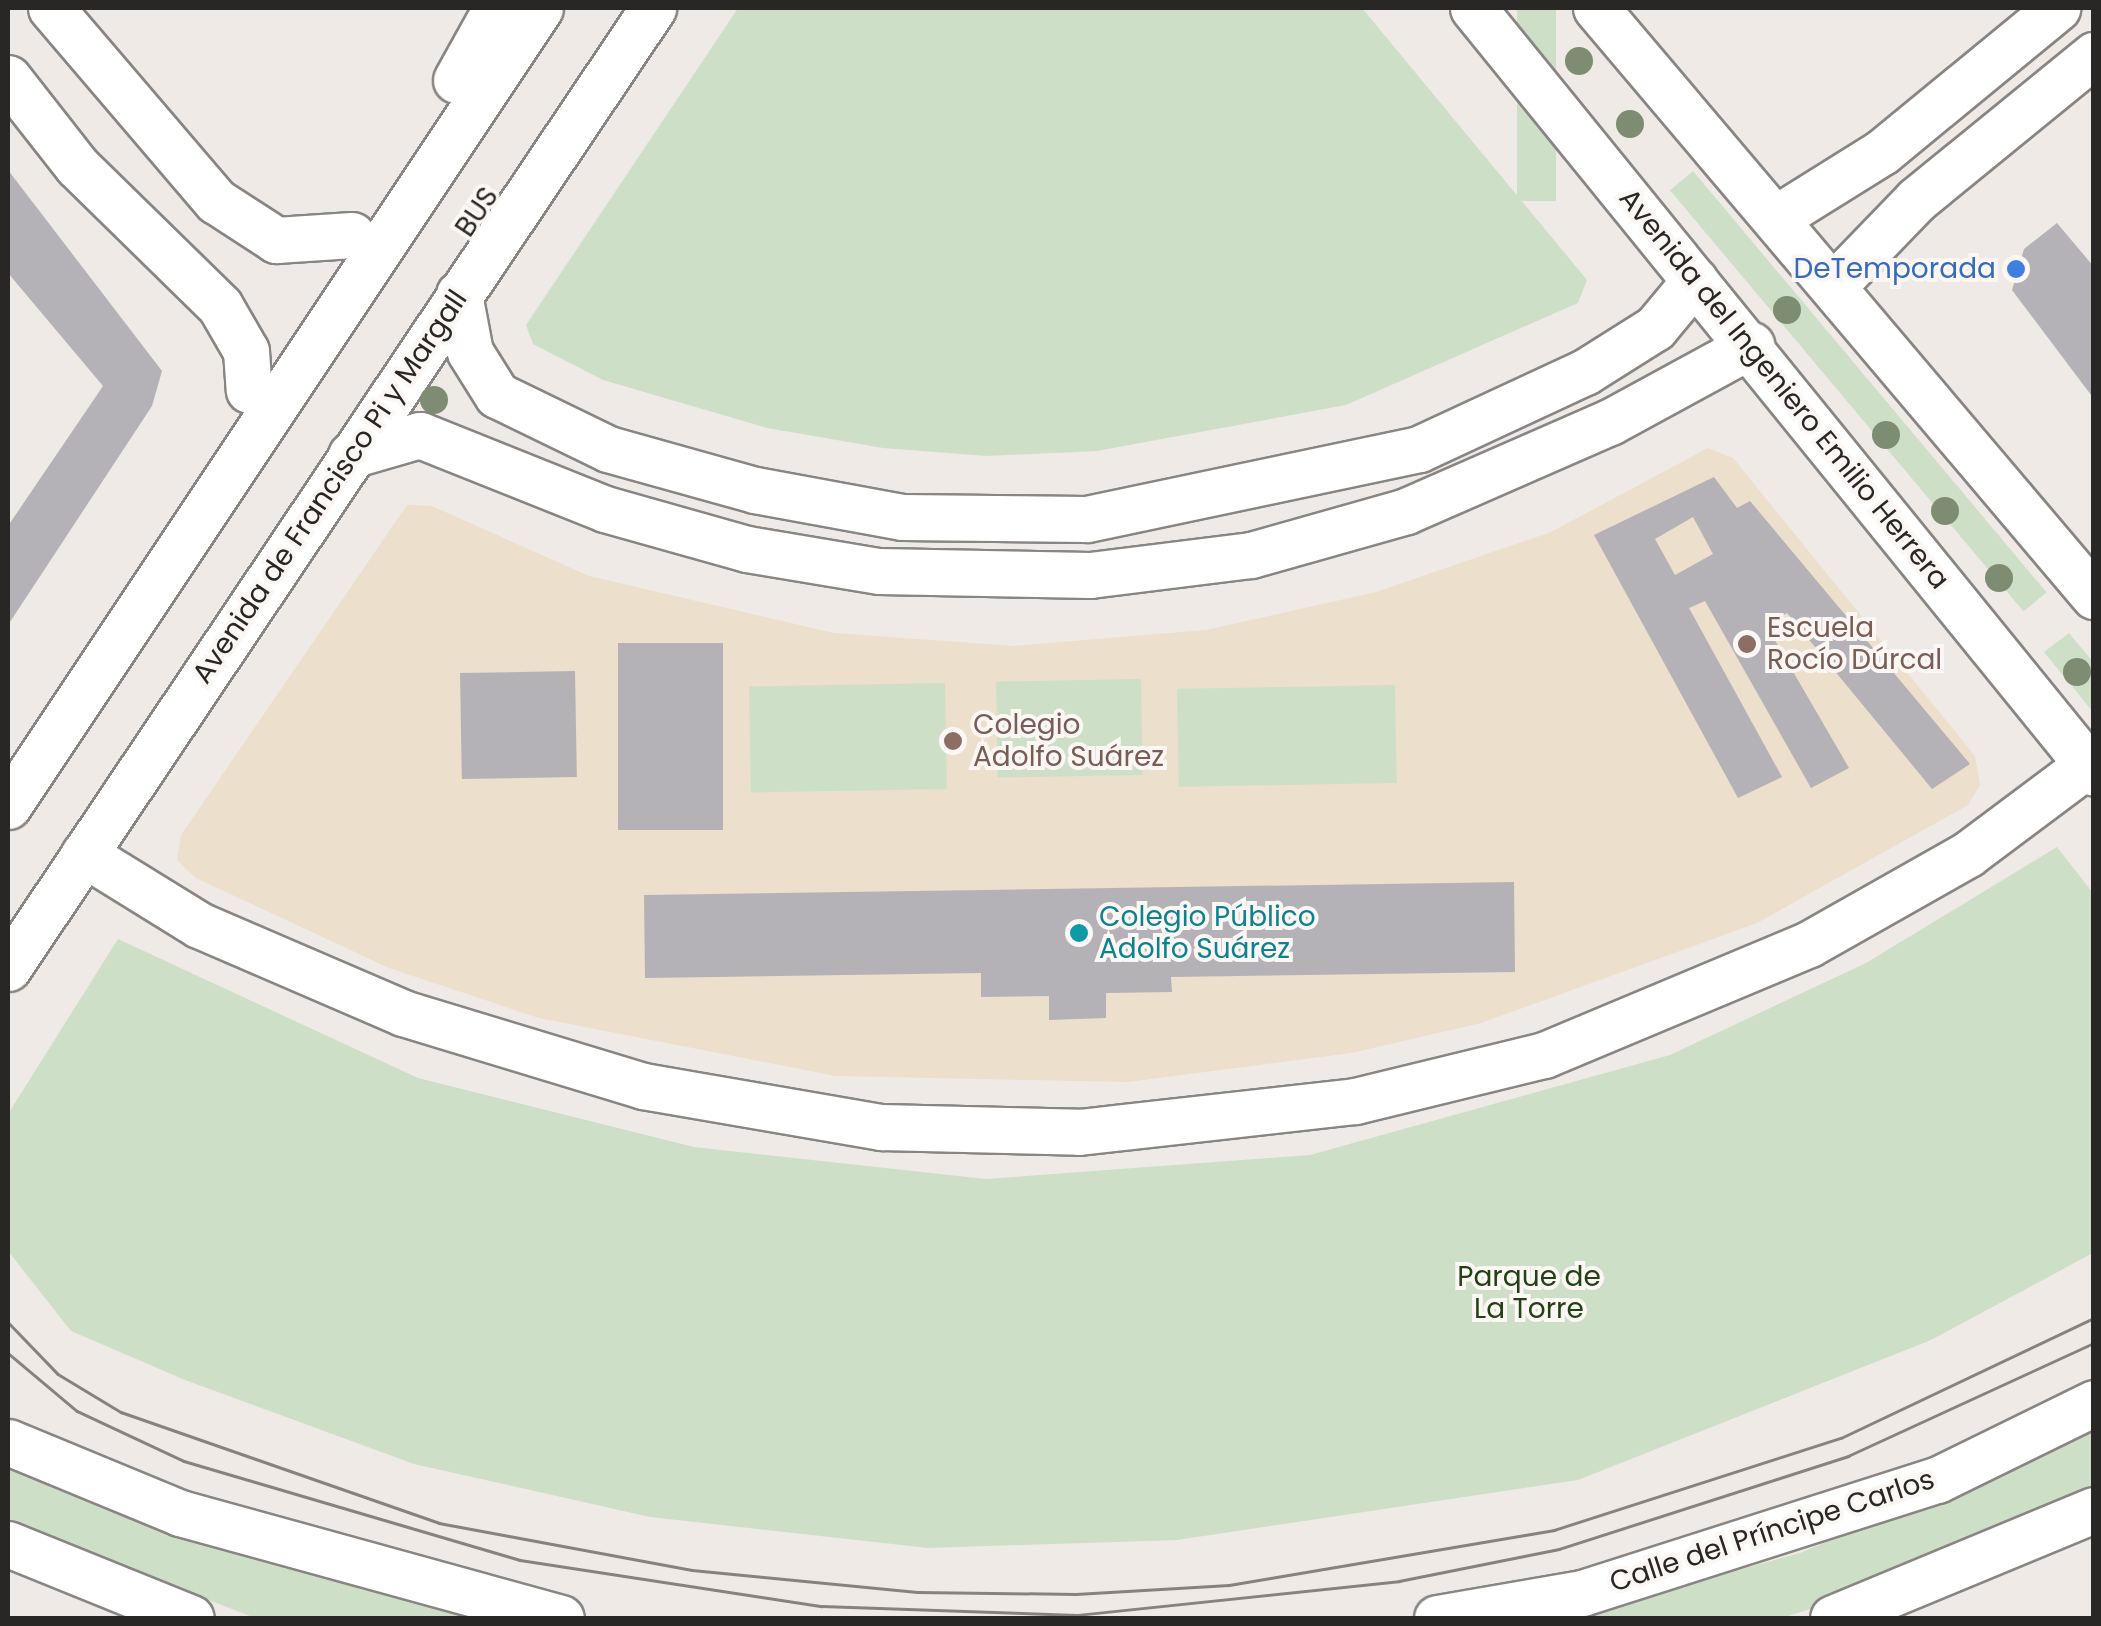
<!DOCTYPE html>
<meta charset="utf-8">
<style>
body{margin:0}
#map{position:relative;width:2101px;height:1626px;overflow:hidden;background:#efeae6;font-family:Poppins,sans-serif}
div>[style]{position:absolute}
.education>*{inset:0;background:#ecdfcb}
.green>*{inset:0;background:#cedfc8;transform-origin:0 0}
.building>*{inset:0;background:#b4b2b7;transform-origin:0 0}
.roads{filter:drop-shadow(2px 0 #898582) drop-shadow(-2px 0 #898582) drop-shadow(0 2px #898582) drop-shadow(0 -2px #898582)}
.minor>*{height:45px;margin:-22.5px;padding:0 22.5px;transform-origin:22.5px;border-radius:22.5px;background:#fff}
.tram>*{height:2.5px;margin:-1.25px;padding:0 1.25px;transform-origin:1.25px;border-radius:1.25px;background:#868280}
.trees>*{width:28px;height:28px;margin:-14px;border-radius:50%;background:#7e8d72}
.dots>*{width:28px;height:28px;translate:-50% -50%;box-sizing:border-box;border:5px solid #fcf7f4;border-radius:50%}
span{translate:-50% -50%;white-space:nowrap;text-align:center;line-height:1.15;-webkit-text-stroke:8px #fcf7f4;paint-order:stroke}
.street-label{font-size:28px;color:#292726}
.shop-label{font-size:28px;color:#366cbe}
.right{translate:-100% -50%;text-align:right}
.education-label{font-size:28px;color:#785e54}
.left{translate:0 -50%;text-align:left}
.culture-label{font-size:28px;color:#0d838f}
.park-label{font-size:28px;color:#224114}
.frame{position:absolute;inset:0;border:10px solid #292726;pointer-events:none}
</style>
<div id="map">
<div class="education">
<div style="clip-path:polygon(1708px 448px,1733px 458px,1975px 756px,1980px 785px,1968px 805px,1757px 923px,1481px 1023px,1351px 1053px,1128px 1082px,836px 1076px,539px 1018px,389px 968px,196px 878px,177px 860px,181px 835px,407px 505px,432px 506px,589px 576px,834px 633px,1014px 646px,1206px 630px,1376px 592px,1551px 532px)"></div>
</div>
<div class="green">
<div style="clip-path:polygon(738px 8px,1362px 8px,1587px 280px,1578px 303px,1346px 405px,1097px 451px,987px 456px,883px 448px,767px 428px,603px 380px,533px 344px,526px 325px)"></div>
<div style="left:1517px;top:8px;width:39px;height:193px"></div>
<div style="left:1693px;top:171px;width:550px;height:30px;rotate:50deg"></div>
<div style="clip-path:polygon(2069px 633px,2093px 662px,2093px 712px,2044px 652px)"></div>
<div style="left:1141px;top:679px;width:96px;height:145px;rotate:89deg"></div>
<div style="left:945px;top:683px;width:106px;height:196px;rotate:89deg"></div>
<div style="left:1395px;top:685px;width:98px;height:218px;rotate:89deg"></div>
<div style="clip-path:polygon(2057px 847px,2093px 893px,2093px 1253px,1931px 1340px,1578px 1480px,1177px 1540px,928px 1548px,650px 1517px,414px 1464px,185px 1380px,71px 1331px,8px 1251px,8px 1114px,118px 939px,418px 1078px,694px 1147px,986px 1179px,1310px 1155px,1670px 1055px,1866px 963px)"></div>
<div style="clip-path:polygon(2093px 1429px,2093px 1492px,1866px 1591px,1782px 1618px,1566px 1618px,1800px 1553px)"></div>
<div style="clip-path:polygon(8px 1459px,182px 1536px,471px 1618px,255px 1618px,8px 1522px)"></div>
</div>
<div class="building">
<div style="clip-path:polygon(8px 170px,162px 371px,152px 406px,8px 625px,8px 526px,103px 386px,8px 273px)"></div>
<div style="clip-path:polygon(2057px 223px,2094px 267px,2094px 399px,2012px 290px,2024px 249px)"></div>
<div style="clip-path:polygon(evenodd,1714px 477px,1737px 508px,1750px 501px,1970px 764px,1932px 789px,1787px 613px,1766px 625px,1849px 768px,1811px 788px,1705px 601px,1689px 608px,1782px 777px,1738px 798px,1594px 535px,1714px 477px,1693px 517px,1713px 554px,1675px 575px,1655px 539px,1693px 517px)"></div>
<div style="left:618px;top:643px;width:105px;height:187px"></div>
<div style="left:575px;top:671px;width:106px;height:115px;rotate:89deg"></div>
<div style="clip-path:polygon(1514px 882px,1515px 972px,1171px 977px,1172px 992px,1106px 993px,1106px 1018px,1049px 1020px,1049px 996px,981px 997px,981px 973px,645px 978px,644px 895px)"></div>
</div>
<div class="roads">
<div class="minor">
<div style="left:51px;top:8px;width:254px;rotate:49.5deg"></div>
<div style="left:216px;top:201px;width:72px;rotate:33deg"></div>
<div style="left:276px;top:240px;width:76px;rotate:-3.8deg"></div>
<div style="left:1473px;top:8px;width:985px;rotate:50.93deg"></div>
<div style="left:1596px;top:8px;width:771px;rotate:49.74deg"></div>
<div style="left:8px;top:78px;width:112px;rotate:51.9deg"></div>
<div style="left:77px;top:166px;width:200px;rotate:44.4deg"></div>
<div style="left:220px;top:306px;width:52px;rotate:60deg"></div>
<div style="left:246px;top:351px;width:39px;rotate:86deg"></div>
<div style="left:456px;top:80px;width:82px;rotate:-60.9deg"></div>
<div style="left:1776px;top:218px;width:125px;rotate:-31.9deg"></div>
<div style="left:1882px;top:152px;width:227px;rotate:-39.4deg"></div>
<div style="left:1835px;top:284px;width:117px;rotate:-46deg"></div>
<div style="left:1916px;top:200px;width:230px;rotate:-39.2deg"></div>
<div style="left:459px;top:294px;width:59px;rotate:79.3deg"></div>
<div style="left:470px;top:352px;width:51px;rotate:57.9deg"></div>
<div style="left:497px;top:395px;width:123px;rotate:25.9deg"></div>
<div style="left:608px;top:449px;width:153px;rotate:15.6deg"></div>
<div style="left:755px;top:490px;width:149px;rotate:10.4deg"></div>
<div style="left:902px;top:517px;width:185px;rotate:0.6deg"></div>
<div style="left:1087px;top:519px;width:339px;rotate:-11.9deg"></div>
<div style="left:1419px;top:449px;width:183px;rotate:-24.9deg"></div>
<div style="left:1585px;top:372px;width:83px;rotate:-32.2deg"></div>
<div style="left:1655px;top:328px;width:62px;rotate:-50.2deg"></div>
<div style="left:351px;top:455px;width:72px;rotate:-16.2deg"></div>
<div style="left:420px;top:435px;width:199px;rotate:21.8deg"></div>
<div style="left:605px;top:509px;width:148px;rotate:15.7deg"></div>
<div style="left:747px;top:549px;width:134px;rotate:9.5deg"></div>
<div style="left:879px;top:571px;width:211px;rotate:1.1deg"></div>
<div style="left:1090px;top:575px;width:162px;rotate:-7.1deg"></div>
<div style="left:1251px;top:555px;width:161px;rotate:-15.8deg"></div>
<div style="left:1406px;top:511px;width:223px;rotate:-23.6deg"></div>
<div style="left:1610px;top:422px;width:161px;rotate:-28.6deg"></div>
<div style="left:8px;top:806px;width:959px;rotate:-56.31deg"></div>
<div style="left:84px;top:854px;width:135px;rotate:31.7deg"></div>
<div style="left:199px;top:925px;width:222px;rotate:23.3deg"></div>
<div style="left:403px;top:1013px;width:251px;rotate:16.9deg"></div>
<div style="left:643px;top:1086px;width:242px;rotate:9.8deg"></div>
<div style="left:881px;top:1127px;width:198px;rotate:1.4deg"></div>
<div style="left:1079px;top:1132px;width:278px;rotate:-6.4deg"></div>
<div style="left:1355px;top:1101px;width:195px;rotate:-13.7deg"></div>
<div style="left:1544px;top:1055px;width:287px;rotate:-22.7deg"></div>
<div style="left:1809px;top:944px;width:183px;rotate:-29.5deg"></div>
<div style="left:1968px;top:854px;width:149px;rotate:-36.8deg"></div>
<div style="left:8px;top:968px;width:1157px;rotate:-56.1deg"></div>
<div style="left:8px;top:1442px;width:186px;rotate:22.4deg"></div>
<div style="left:180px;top:1513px;width:395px;rotate:15.4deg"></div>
<div style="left:8px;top:1544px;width:197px;rotate:22deg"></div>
<div style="left:1437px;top:1618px;width:147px;rotate:-9.8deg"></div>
<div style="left:1582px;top:1593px;width:373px;rotate:-17.7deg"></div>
<div style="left:1937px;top:1480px;width:175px;rotate:-26.1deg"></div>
<div style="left:1833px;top:1618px;width:282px;rotate:-22.5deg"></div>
</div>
</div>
<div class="tram">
<div style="left:8px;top:1322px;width:72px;rotate:46.1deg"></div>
<div style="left:58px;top:1374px;width:74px;rotate:31.1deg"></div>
<div style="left:121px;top:1412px;width:337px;rotate:19.2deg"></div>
<div style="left:439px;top:1523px;width:257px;rotate:10.5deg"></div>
<div style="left:692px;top:1570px;width:226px;rotate:5.6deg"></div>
<div style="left:917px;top:1592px;width:159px;rotate:0.7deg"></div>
<div style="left:1076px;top:1594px;width:153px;rotate:-3.4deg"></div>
<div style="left:1229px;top:1585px;width:330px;rotate:-9.6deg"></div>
<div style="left:1554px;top:1530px;width:301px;rotate:-17.8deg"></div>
<div style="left:1841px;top:1438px;width:276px;rotate:-25.4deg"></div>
<div style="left:8px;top:1353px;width:90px;rotate:40deg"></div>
<div style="left:77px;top:1411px;width:118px;rotate:25deg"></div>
<div style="left:184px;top:1461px;width:350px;rotate:16.4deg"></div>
<div style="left:520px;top:1560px;width:305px;rotate:8.7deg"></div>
<div style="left:822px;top:1606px;width:255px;rotate:2deg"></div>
<div style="left:1077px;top:1615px;width:324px;rotate:-6deg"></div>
<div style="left:1399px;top:1581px;width:163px;rotate:-11.3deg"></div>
<div style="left:1559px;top:1549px;width:304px;rotate:-17.8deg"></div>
<div style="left:1848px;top:1456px;width:271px;rotate:-24.7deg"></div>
</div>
<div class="trees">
<div style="left:1579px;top:61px"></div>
<div style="left:1630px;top:124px"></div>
<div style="left:1787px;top:310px"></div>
<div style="left:434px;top:400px"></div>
<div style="left:1886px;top:435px"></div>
<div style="left:1945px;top:511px"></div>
<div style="left:1999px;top:578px"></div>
<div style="left:2077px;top:672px"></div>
</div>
<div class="dots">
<div style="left:2016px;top:269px;background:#3f7fe0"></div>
<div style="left:1747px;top:644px;background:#8d6e63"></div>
<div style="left:953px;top:741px;background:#8d6e63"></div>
<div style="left:1079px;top:933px;background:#0f9aa8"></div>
</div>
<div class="street-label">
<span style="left:477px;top:212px;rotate:-56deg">BUS</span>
<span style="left:1784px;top:389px;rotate:51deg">Avenida del Ingeniero Emilio Herrera</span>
<span style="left:330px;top:487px;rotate:-56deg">Avenida de Francisco Pi y Margall</span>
<span style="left:1772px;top:1531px;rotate:-18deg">Calle del Príncipe Carlos</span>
</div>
<div class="shop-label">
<span class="right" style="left:1996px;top:269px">DeTemporada</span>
</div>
<div class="education-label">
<span class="left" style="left:1767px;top:644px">Escuela<br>Rocío Dúrcal</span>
<span class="left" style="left:973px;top:741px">Colegio<br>Adolfo Suárez</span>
</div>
<div class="culture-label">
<span class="left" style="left:1099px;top:933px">Colegio Público<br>Adolfo Suárez</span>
</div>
<div class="park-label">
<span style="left:1529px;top:1293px">Parque de<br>La Torre</span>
</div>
<div class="frame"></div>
</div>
